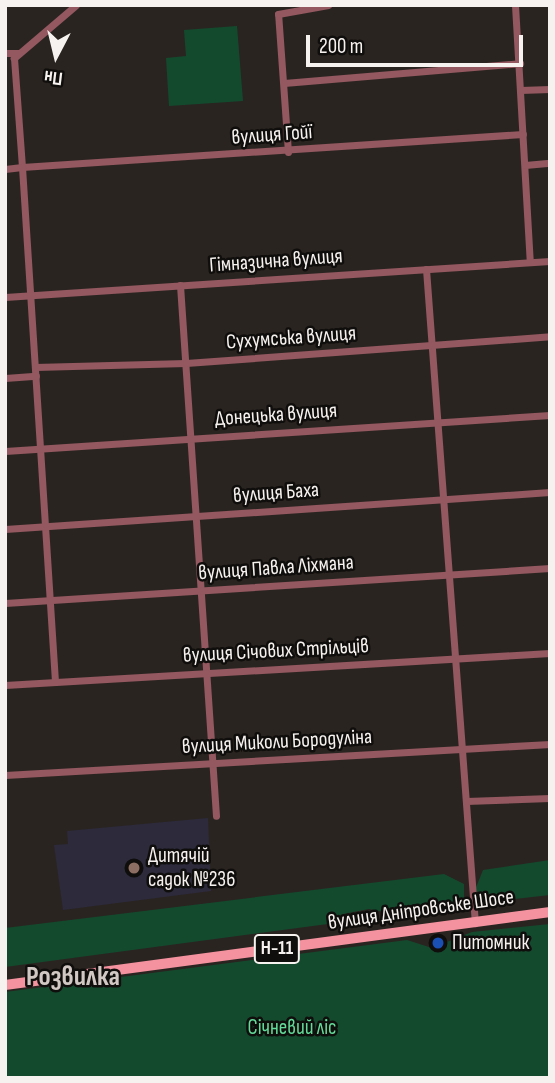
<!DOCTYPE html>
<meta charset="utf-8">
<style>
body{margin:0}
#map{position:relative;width:555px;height:1083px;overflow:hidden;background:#2a2420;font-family:"Sofia Sans Condensed",sans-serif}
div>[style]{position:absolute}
.education>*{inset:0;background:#2c2a3b}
.green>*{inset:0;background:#134a2e}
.street>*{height:7px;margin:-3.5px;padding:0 3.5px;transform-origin:3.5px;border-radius:3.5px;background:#935860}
.primary>*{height:10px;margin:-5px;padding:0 5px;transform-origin:5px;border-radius:5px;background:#f4929f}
.dots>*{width:19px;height:19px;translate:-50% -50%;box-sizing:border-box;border:4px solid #100e0c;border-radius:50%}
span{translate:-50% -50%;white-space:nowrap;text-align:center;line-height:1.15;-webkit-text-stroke:5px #100e0c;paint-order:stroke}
.shield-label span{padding:2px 5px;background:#100e0c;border:2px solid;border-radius:5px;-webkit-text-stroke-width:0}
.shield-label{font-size:19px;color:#f6f2f0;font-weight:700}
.street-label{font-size:21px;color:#f6f2f0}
.poi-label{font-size:21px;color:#f6f2f0}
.left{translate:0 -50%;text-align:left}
.park-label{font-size:21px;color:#62dc99}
.district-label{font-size:28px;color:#d1c8c4;font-weight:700}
.frame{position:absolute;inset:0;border:7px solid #f6f2f0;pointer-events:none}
.north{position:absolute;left:21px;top:21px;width:70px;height:70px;-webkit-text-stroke:5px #100e0c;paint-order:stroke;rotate:187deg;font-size:19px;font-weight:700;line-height:28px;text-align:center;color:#f6f2f0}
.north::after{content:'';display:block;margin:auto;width:24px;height:32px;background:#f6f2f0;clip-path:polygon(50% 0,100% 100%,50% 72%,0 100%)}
.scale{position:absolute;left:306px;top:35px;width:217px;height:32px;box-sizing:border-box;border:4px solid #f6f2f0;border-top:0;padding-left:9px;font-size:21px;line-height:24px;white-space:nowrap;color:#f6f2f0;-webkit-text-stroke:5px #100e0c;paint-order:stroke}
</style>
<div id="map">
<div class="education">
<div style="clip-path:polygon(208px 818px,211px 891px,63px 910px,54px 845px,68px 844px,67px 831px)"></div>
</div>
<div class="green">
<div style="clip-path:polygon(237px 26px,243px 101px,169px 106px,166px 58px,186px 56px,184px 30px)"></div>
<div style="clip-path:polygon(550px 860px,550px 895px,489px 902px,475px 890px,483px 870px)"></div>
<div style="clip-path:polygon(444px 874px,464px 884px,464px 901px,458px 906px,394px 914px,369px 909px,343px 914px,328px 924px,5px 967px,5px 928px)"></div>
<div style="clip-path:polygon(550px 924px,550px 1078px,5px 1078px,5px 992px,407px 940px,432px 948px,472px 932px)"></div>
</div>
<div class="street">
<div style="left:76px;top:5px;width:82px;rotate:139.5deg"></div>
<div style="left:14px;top:58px;width:109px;rotate:85.8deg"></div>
<div style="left:22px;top:167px;width:502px;rotate:-3.77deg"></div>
<div style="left:515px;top:5px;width:257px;rotate:86.7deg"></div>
<div style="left:5px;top:53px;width:14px"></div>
<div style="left:284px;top:83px;width:237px;rotate:-4.8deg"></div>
<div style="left:520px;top:90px;width:30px;rotate:-2deg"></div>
<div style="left:288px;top:152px;width:138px;rotate:-94.1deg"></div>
<div style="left:278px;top:14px;width:51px;rotate:-10.2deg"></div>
<div style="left:525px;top:165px;width:25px;rotate:-5deg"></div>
<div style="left:5px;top:169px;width:17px;rotate:-7deg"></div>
<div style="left:22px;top:167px;width:516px;rotate:86.33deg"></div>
<div style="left:426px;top:269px;width:656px;rotate:85.72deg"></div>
<div style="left:180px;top:285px;width:532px;rotate:86.12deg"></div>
<div style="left:5px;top:297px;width:546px;rotate:-3.78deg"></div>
<div style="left:35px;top:367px;width:151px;rotate:-1.5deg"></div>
<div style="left:186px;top:363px;width:365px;rotate:-4.2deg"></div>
<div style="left:5px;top:378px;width:31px;rotate:-4deg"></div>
<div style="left:5px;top:451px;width:546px;rotate:-3.78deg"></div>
<div style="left:5px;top:529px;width:546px;rotate:-3.88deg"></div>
<div style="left:5px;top:603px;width:546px;rotate:-3.67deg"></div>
<div style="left:5px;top:685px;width:546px;rotate:-3.36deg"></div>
<div style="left:5px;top:775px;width:546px;rotate:-3.26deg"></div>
<div style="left:466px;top:801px;width:84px;rotate:-2deg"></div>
</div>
<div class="primary">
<div style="left:5px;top:985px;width:550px;rotate:-7.63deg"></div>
</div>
<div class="dots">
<div style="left:134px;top:868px;background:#8d6e63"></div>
<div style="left:438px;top:943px;background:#1a4fb4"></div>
</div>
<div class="shield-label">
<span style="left:277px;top:949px">Н-11</span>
</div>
<div class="street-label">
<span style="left:272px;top:135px;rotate:-4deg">вулиця Гойї</span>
<span style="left:276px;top:261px;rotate:-4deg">Гімназична вулиця</span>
<span style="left:291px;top:338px;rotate:-4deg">Сухумська вулиця</span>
<span style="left:276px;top:415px;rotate:-4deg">Донецька вулиця</span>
<span style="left:276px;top:493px;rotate:-4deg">вулиця Баха</span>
<span style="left:276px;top:568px;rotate:-4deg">вулиця Павла Ліхмана</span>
<span style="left:276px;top:651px;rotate:-3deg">вулиця Січових Стрільців</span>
<span style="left:277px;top:742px;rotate:-3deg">вулиця Миколи Бородуліна</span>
<span style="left:421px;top:910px;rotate:-8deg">вулиця Дніпровське Шосе</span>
</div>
<div class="poi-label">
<span class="left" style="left:148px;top:868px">Дитячій<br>садок №236</span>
<span class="left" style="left:452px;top:943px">Питомник</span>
</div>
<div class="park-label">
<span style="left:292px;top:1028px">Січневий ліс</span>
</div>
<div class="district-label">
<span style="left:73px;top:977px">Розвилка</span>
</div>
<div class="frame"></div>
<div class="north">Пн</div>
<div class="scale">200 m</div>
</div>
